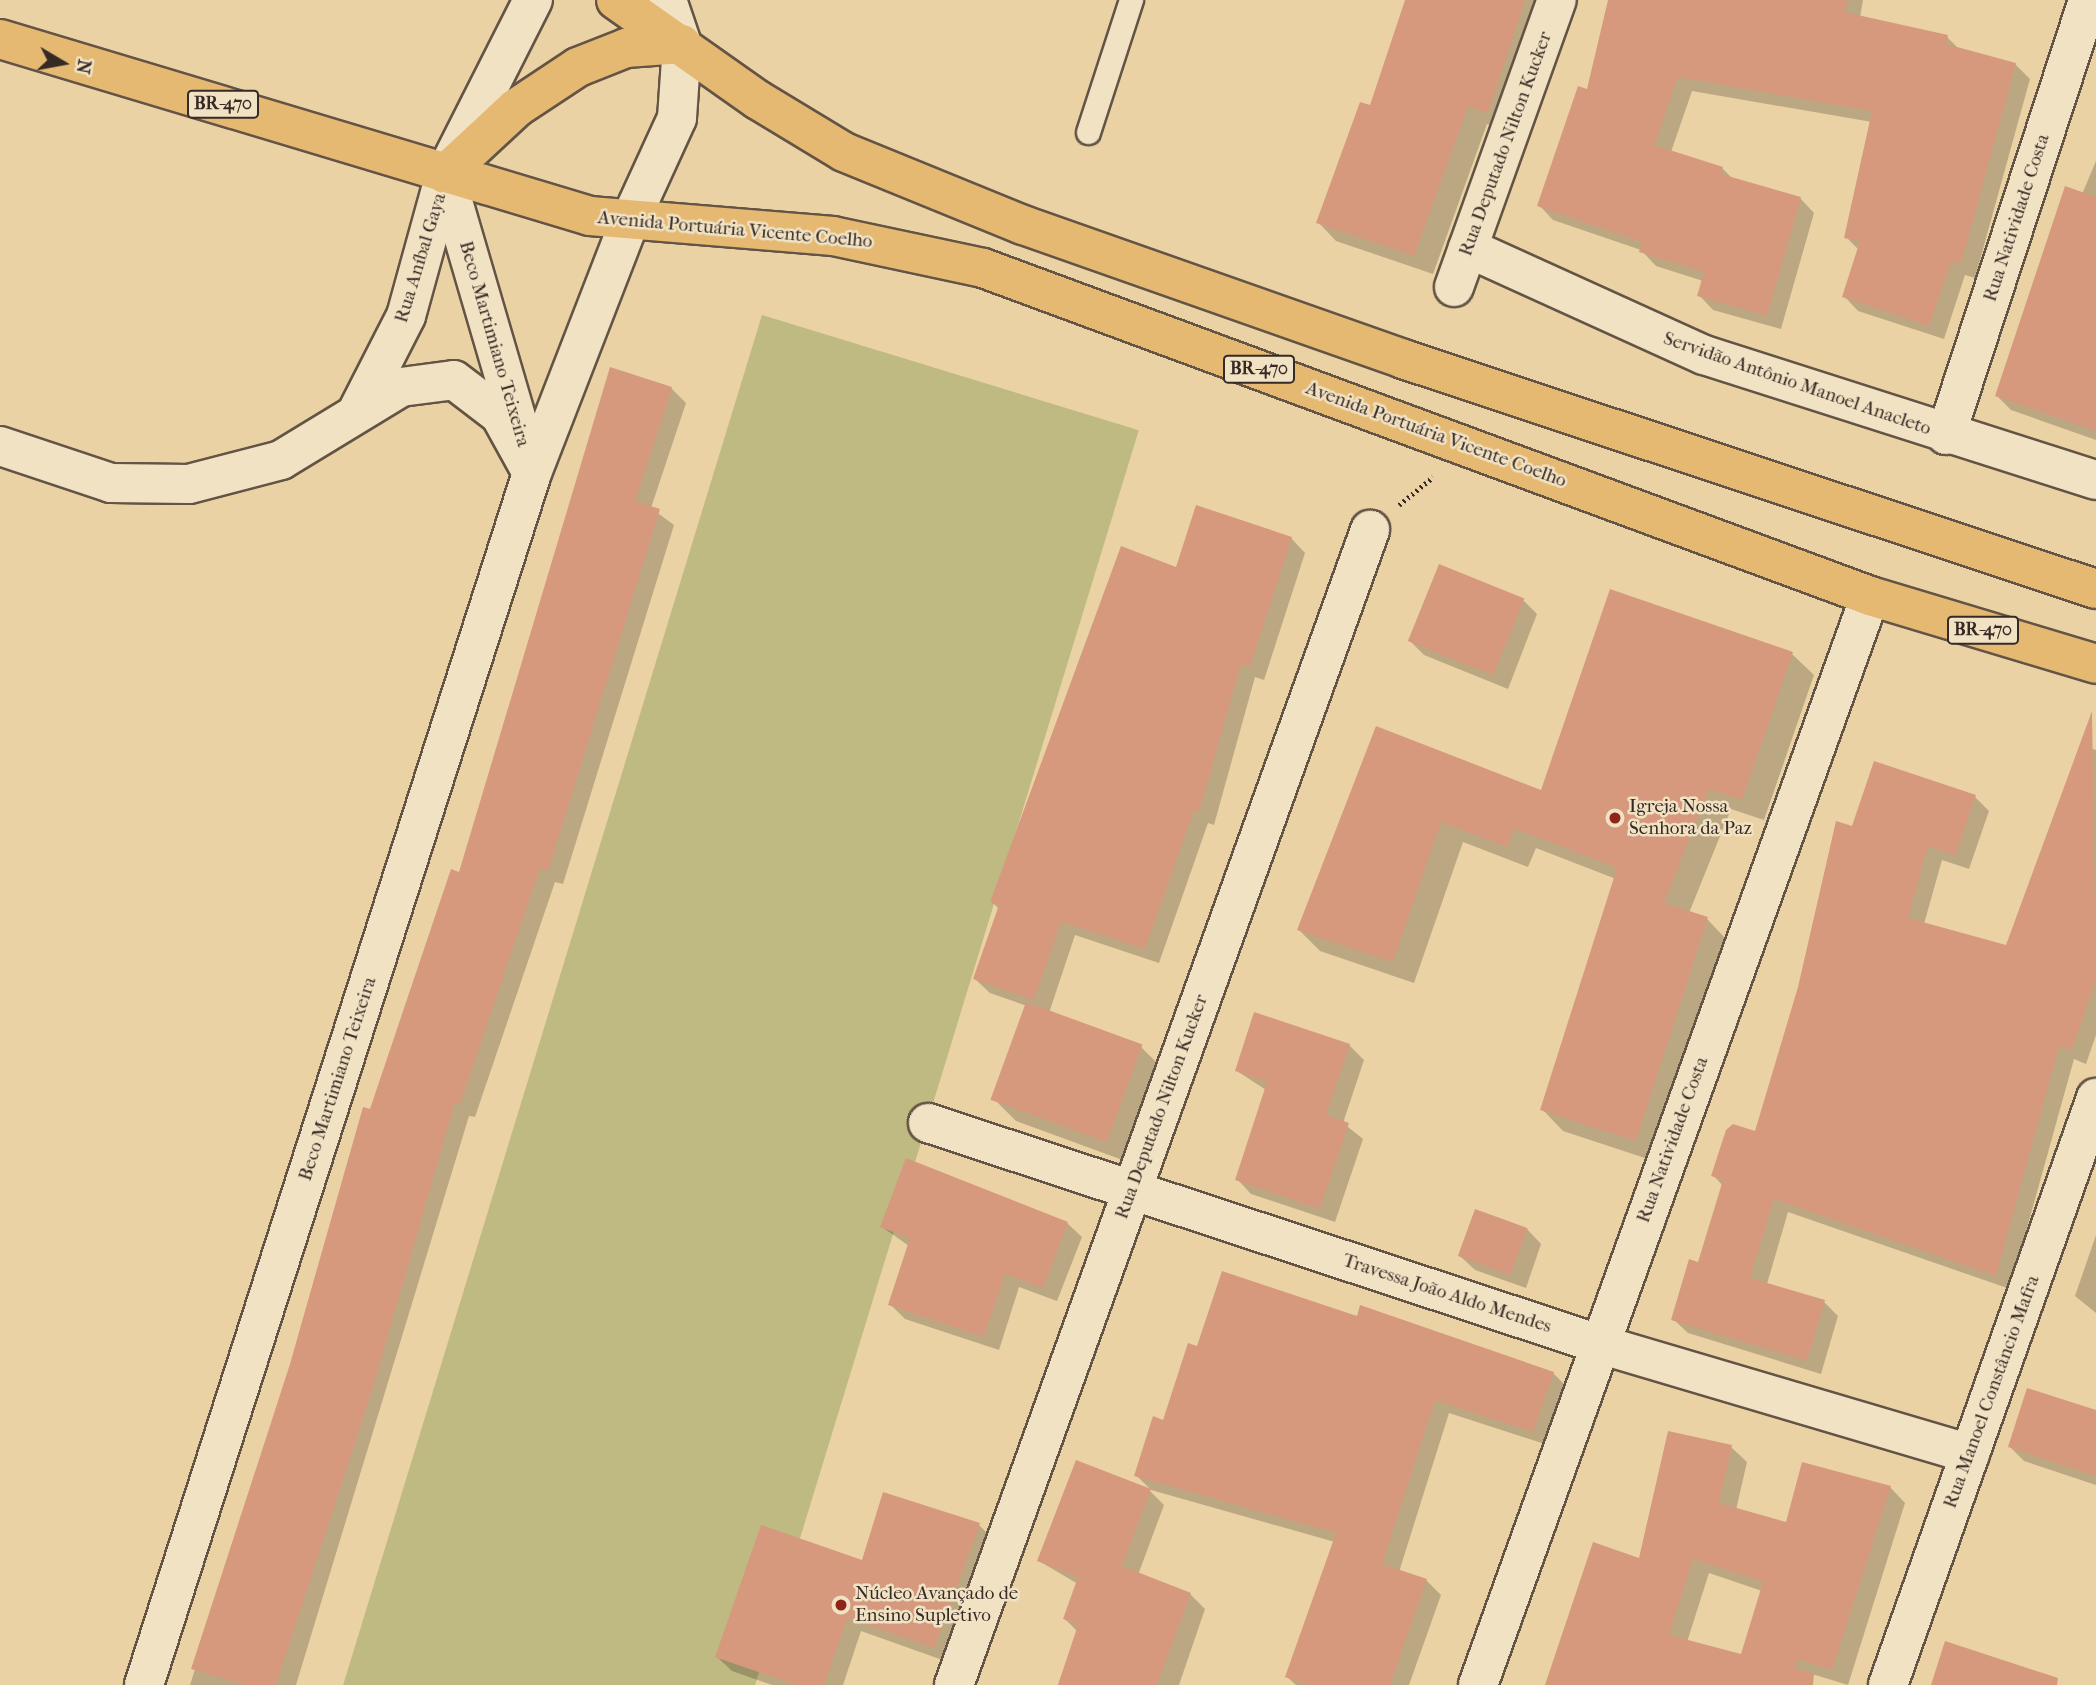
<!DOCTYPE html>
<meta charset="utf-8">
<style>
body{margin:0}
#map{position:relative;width:2096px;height:1685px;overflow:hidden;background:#ead2a4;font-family:"IM FELL French Canon",serif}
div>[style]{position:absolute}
.green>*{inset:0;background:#beba81;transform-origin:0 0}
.shadow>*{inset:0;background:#0003}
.building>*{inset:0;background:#d6997e;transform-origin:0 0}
.path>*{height:4.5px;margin-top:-2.25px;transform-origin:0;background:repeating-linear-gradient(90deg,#362a25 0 2px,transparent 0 5.5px)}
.roads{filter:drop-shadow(2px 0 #635445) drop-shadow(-2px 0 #635445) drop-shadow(0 2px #635445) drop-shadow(0 -2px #635445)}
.service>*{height:23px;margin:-11.5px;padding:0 11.5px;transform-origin:11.5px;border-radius:11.5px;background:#f1e2c4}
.minor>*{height:38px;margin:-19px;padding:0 19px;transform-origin:19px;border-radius:19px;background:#f1e2c4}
.secondary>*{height:38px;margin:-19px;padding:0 19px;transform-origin:19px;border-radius:19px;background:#f1e2c4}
.trunk>*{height:38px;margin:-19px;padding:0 19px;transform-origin:19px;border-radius:19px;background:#e5b972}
.dots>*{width:19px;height:19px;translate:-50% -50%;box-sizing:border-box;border:4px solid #f1e2c4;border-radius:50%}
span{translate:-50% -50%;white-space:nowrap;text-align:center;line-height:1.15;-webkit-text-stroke:5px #f1e2c4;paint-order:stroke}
.shield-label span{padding:2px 5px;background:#f1e2c4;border:2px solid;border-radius:5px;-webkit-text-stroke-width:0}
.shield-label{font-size:18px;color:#362a25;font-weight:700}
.street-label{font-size:19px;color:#362a25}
.poi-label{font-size:19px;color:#362a25}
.left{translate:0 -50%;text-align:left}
.north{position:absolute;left:28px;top:28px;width:70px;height:70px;-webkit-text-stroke:5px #f1e2c4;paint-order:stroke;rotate:100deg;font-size:19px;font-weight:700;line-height:28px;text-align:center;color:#362a25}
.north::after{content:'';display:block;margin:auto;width:24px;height:32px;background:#362a25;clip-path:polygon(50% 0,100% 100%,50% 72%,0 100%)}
</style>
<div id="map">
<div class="green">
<div style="left:762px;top:315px;width:394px;height:1449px;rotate:17deg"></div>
</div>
<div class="shadow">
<div style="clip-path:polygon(1407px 0,1549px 0,1506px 130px,1487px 124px,1433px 274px,1336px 241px,1318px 222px,1371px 108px)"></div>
<div style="clip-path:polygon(1610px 0,1863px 0,1860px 17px,1947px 37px,1960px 50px,2015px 64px,2030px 79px,1975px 278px,1965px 275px,1944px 339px,1858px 311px,1844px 296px,1859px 250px,1846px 237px,1872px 122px,1692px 91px,1671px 152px,1722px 168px,1734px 180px,1800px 198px,1814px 213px,1781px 329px,1713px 310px,1699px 295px,1703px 281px,1656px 266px,1641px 250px,1553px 220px,1539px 205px,1588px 91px)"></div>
<div style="clip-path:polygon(2096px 161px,2096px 440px,2011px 410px,1997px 396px)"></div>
<div style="clip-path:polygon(611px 369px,672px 389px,686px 403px,651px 508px,674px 525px,563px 884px,555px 882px,475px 1117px,469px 1116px,296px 1685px,190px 1685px,371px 1111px,460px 874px)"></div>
<div style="clip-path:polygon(1291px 538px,1305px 553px,1264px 680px,1255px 677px,1214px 825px,1208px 823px,1159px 963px,1075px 935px,1049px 1013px,1141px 1047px,1162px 1068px,1128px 1162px,1016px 1121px,994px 1099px,1027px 1006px,990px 993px,975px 979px,999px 909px,992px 902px,1177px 569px)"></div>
<div style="clip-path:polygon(1611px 591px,1792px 654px,1814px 675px,1764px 820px,1731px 809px,1689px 913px,1707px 919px,1728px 941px,1657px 1162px,1563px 1131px,1542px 1109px,1616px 879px,1536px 848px,1528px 867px,1463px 842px,1414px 983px,1320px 951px,1299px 930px,1377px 728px,1542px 792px)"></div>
<div style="clip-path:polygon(1523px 600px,1537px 614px,1508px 689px,1424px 655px,1410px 641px)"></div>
<div style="clip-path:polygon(2081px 745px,2096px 750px,2096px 1035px,2086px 1064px,2074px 1059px,2010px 1289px,1788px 1212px,1767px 1284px,1824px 1302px,1838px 1316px,1821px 1374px,1688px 1333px,1673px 1319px,1699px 1264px,1723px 1186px,1713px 1175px,1756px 1134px,1853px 828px,1975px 797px,1989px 811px,1969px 869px,1942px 860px,1924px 924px,2008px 948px)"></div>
<div style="clip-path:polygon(1349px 1045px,1364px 1060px,1343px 1123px,1363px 1139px,1335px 1222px,1251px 1194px,1237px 1179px,1266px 1090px,1237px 1071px)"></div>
<div style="clip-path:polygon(1067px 1223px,1082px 1237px,1057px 1301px,1019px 1287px,999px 1350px,905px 1319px,890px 1304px,909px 1246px,882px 1227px)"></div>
<div style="clip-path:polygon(1527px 1229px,1541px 1244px,1526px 1288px,1475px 1270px,1460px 1256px)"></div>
<div style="clip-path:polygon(2096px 1235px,2096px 1313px,2075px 1296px)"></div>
<div style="clip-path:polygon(1358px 1318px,1553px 1373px,1568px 1388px,1548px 1445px,1449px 1413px,1399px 1572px,1426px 1580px,1441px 1595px,1409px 1685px,1296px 1685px,1287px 1677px,1335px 1542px,1151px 1490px,1136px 1475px,1199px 1348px)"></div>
<div style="clip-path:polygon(2096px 1412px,2096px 1485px,2024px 1461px,2010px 1447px)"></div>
<div style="clip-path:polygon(evenodd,1731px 1447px,1747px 1462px,1736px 1510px,1787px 1524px,1890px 1487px,1905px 1503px,1848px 1685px,1812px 1674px,1809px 1685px,1547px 1685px,1731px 1447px,1709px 1573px,1762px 1591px,1743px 1656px,1687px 1642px,1709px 1573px)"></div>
<div style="clip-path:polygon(1150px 1491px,1164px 1505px,1138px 1575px,1190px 1594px,1205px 1609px,1179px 1685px,1058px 1685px,1077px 1631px,1065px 1619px,1078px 1584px,1039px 1561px)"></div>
<div style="clip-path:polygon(979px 1525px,993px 1539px,948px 1662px,861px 1631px,843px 1685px,772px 1685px,732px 1671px,717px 1657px,863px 1562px)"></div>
</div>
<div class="building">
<div style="clip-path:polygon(1405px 0,1525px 0,1488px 113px,1468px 106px,1414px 256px,1316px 223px,1360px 102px,1370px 105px)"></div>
<div style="clip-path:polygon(1608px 0,1847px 0,1844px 12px,1948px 35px,1946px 44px,2016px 63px,1961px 264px,1951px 262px,1929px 326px,1842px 297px,1860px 241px,1844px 238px,1872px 111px,1678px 77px,1654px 145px,1723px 167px,1721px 174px,1801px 197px,1767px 316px,1697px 296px,1704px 272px,1639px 252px,1642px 242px,1537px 206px,1578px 86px,1587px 89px)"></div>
<div style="clip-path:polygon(2065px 186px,2096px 197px,2096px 431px,1995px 396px)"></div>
<div style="clip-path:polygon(610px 367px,672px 387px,635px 501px,660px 509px,548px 871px,540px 868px,460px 1104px,455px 1102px,373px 1387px,276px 1685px,246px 1685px,191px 1669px,290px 1364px,363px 1107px,370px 1109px,451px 869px,459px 872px)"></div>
<div style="clip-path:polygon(1196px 505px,1292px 537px,1250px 667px,1241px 664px,1199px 812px,1194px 810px,1145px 949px,1061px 922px,1034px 1000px,973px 979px,999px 905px,990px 902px,1121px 546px,1176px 567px)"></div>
<div style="left:1439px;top:564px;width:92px;height:83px;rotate:22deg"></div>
<div style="clip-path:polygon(1610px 589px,1793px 652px,1742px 800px,1709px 789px,1664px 903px,1708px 917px,1636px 1141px,1540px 1110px,1617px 868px,1514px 828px,1507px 847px,1441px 822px,1393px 962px,1297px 930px,1376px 726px,1541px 790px)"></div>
<div style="clip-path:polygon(2092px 711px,2096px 979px,2072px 1050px,2059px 1046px,1996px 1276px,1774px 1199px,1750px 1278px,1825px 1300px,1807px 1361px,1671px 1320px,1689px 1259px,1698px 1262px,1723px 1180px,1711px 1176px,1726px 1130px,1733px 1124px,1755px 1131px,1798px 987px,1836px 821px,1852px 826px,1874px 761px,1976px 795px,1955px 856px,1928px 846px,1908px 918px,2006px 945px)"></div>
<div style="left:1026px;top:1002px;width:124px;height:104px;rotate:20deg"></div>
<div style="clip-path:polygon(1254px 1012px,1350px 1044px,1326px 1115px,1349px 1123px,1320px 1209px,1235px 1180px,1267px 1082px,1235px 1071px)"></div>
<div style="clip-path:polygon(906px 1158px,1068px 1222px,1043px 1288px,1005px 1274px,984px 1337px,888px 1305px,910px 1238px,880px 1227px)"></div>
<div style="left:1475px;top:1209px;width:56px;height:50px;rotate:20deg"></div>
<div style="clip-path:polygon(1222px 1271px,1357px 1316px,1360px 1305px,1554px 1372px,1533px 1432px,1435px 1400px,1382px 1564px,1427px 1579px,1390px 1685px,1308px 1685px,1285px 1677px,1336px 1533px,1134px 1476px,1153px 1416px,1163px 1420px,1188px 1343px,1197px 1346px)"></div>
<div style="clip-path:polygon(2027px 1388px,2096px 1410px,2096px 1476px,2008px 1447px)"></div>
<div style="clip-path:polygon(evenodd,1668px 1431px,1732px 1445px,1719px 1503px,1786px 1522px,1802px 1462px,1891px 1486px,1832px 1670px,1797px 1659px,1794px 1668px,1814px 1674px,1813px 1685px,1545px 1685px,1593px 1542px,1639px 1558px,1668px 1431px,1693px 1559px,1763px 1582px,1741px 1654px,1669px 1635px,1693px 1559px)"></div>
<div style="clip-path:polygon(1076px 1460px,1151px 1489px,1122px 1566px,1191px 1593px,1157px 1685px,1058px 1685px,1078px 1625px,1063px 1619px,1078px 1577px,1037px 1561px)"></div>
<div style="clip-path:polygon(883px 1492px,980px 1523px,934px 1648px,847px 1618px,824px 1685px,796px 1685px,715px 1657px,761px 1525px,862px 1560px)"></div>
<div style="clip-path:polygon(1945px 1641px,2058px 1678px,2057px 1685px,1931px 1685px)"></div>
</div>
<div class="path">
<div style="left:1399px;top:505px;width:44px;rotate:-39.5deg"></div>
</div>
<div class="roads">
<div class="service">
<div style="left:1088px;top:132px;width:139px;rotate:-72deg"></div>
</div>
<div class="minor">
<div style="left:445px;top:174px;width:284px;rotate:73.7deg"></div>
<div style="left:1468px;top:248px;width:259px;rotate:24.4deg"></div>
<div style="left:1704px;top:355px;width:411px;rotate:17.7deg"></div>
<div style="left:1454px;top:287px;width:305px;rotate:-70.3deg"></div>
<div style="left:1946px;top:435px;width:458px;rotate:-71.9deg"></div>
<div style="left:928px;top:1123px;width:706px;rotate:18.23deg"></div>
<div style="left:1599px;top:1344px;width:387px;rotate:16.5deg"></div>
<div style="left:144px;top:1685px;width:1273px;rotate:-72.25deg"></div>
<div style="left:532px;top:473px;width:268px;rotate:-68.8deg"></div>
<div style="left:954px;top:1685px;width:1228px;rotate:-70.19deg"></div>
<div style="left:1478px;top:1685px;width:1157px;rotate:-70.2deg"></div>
<div style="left:1888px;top:1685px;width:623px;rotate:-70.49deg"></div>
</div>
<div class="secondary">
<div style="left:629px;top:223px;width:115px;rotate:-65.4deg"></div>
<div style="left:677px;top:118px;width:74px;rotate:-86.1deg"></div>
<div style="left:682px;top:44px;width:46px;rotate:-108.8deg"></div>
<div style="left:357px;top:412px;width:108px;rotate:-63deg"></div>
<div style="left:406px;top:316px;width:147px;rotate:-74.6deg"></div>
<div style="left:445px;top:174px;width:195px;rotate:-63.2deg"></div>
<div style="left:0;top:446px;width:117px;rotate:18.4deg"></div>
<div style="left:111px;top:483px;width:78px;rotate:0.7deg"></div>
<div style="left:189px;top:484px;width:95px;rotate:-14.6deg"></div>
<div style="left:281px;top:460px;width:140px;rotate:-31.3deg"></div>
<div style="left:401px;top:387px;width:53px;rotate:-7.5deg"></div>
<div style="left:454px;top:380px;width:58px;rotate:37.3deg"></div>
<div style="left:500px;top:415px;width:66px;rotate:61.1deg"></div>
</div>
<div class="trunk">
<div style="left:616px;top:0;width:174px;rotate:35.2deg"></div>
<div style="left:758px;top:100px;width:100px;rotate:31.2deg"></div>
<div style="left:844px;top:152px;width:193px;rotate:22.2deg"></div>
<div style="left:1023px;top:225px;width:403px;rotate:19.4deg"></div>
<div style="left:1403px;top:359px;width:730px;rotate:18.36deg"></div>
<div style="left:0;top:39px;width:616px;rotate:16.7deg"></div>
<div style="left:590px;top:216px;width:244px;rotate:4.7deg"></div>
<div style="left:833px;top:236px;width:153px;rotate:12deg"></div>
<div style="left:983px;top:268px;width:946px;rotate:20.29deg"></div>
<div style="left:1870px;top:596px;width:236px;rotate:16.7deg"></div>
<div style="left:445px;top:174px;width:97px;rotate:-42.9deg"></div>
<div style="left:516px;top:108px;width:74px;rotate:-33.5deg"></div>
<div style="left:578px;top:67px;width:52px;rotate:-21.6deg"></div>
<div style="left:626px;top:48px;width:56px;rotate:-4.1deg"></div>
</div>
</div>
<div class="dots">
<div style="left:1615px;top:818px;background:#8f2418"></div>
<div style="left:841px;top:1605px;background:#8f2418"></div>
</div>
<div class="shield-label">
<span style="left:223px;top:104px">BR-470</span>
<span style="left:1259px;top:369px">BR-470</span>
<span style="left:1983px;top:630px">BR-470</span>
</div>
<div class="street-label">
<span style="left:1506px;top:144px;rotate:-70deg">Rua Deputado Nilton Kucker</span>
<span style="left:2017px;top:218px;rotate:-72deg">Rua Natividade Costa</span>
<span style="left:735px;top:230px;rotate:5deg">Avenida Portuária Vicente Coelho</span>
<span style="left:421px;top:258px;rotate:-73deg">Rua Aníbal Gaya</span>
<span style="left:494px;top:344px;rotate:74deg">Beco Martimiano Teixeira</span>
<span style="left:1797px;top:384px;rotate:19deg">Servidão Antônio Manoel Anacleto</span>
<span style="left:1436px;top:435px;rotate:20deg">Avenida Portuária Vicente Coelho</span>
<span style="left:338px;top:1079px;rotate:-72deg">Beco Martimiano Teixeira</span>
<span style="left:1162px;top:1107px;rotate:-70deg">Rua Deputado Nilton Kucker</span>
<span style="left:1673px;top:1140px;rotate:-70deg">Rua Natividade Costa</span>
<span style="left:1447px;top:1294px;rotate:18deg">Travessa João Aldo Mendes</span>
<span style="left:1992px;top:1392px;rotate:-70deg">Rua Manoel Constâncio Mafra</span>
</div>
<div class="poi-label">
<span class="left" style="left:1629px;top:818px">Igreja Nossa<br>Senhora da Paz</span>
<span class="left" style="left:855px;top:1605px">Núcleo Avançado de<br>Ensino Supletivo</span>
</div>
<div class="north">N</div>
</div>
